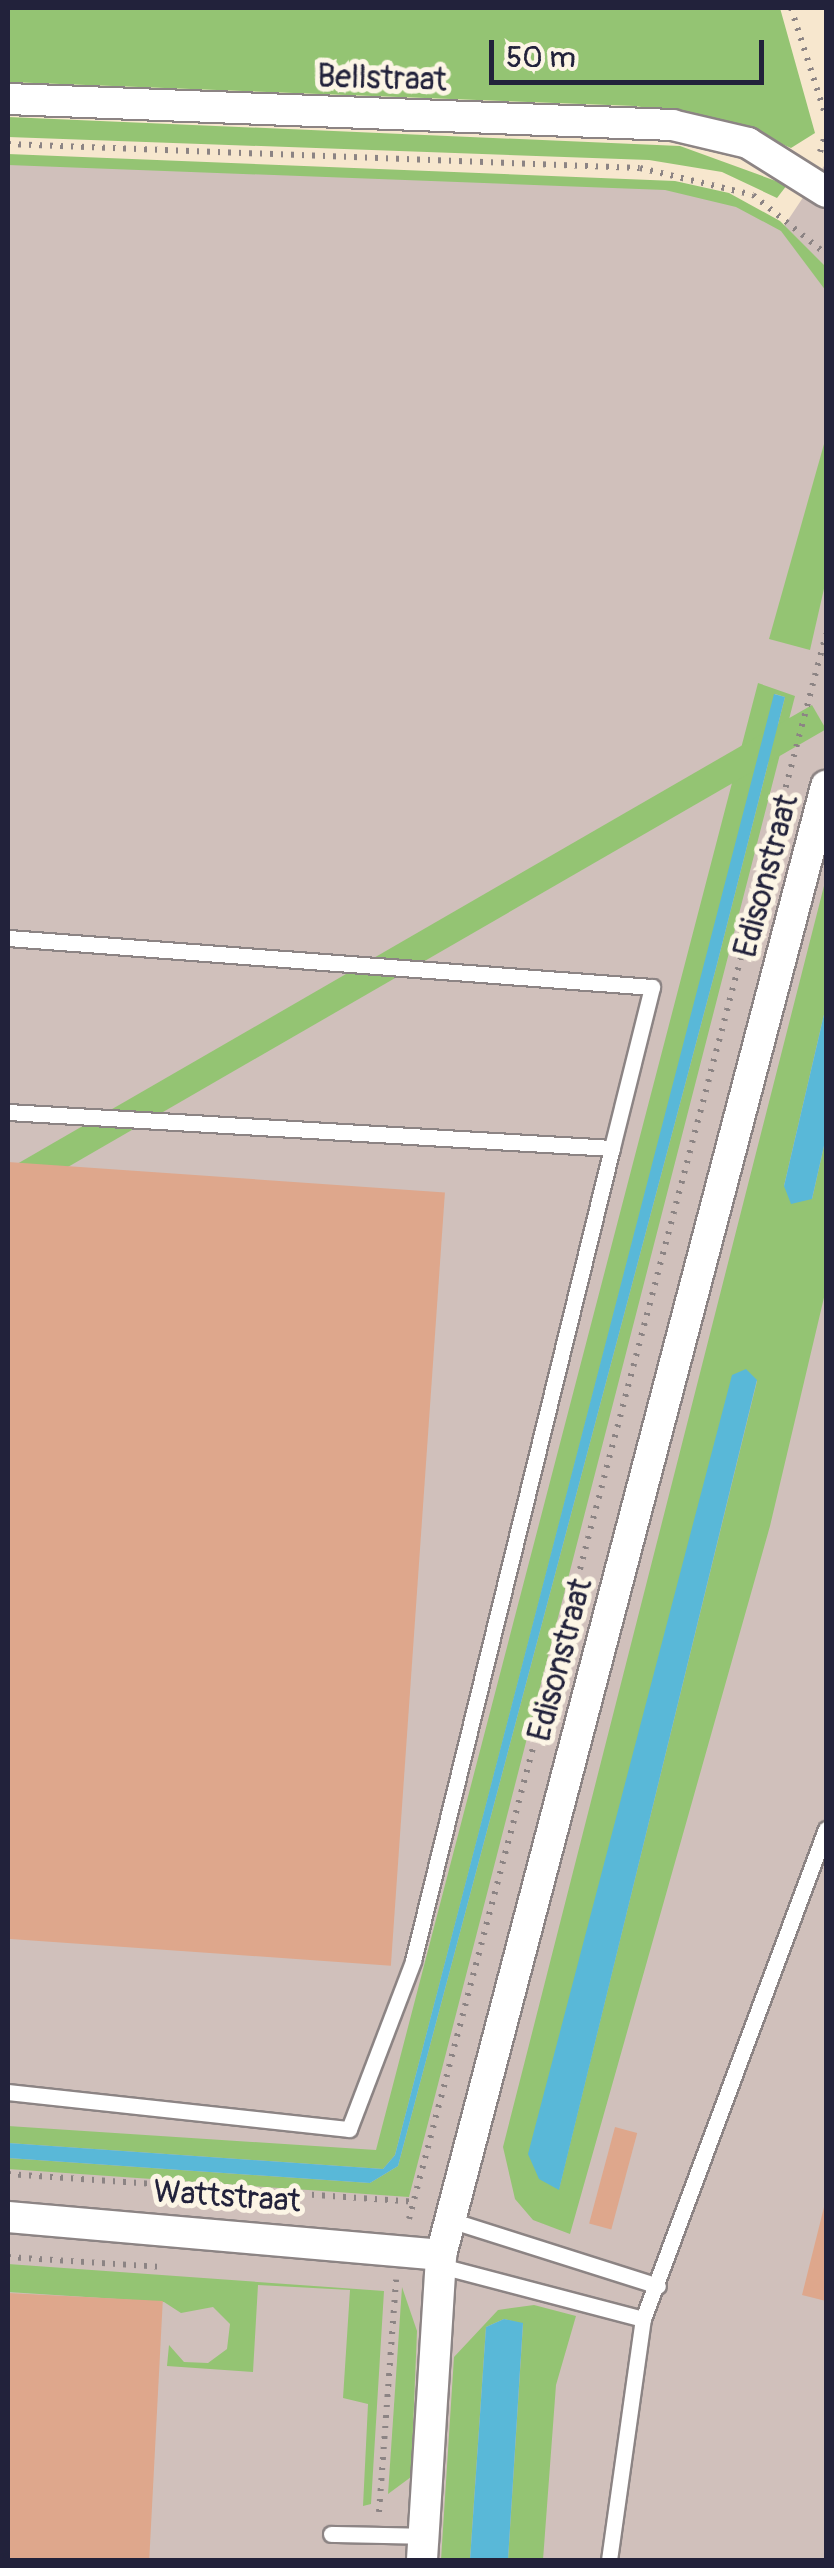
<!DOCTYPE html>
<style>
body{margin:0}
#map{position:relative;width:834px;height:2568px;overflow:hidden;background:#f7e7ce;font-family:Pangolin,sans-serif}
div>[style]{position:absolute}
.industrial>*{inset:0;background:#d0c0bb}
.green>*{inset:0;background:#94c473;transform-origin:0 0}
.water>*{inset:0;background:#59b8d8}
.building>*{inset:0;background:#dea78c;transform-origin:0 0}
.path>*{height:6px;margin-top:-3px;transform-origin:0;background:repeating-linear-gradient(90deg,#8c8484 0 2.5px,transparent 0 10.5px)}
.roads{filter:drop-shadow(2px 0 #8c8484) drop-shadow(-2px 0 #8c8484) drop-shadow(0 2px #8c8484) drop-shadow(0 -2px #8c8484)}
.lane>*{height:15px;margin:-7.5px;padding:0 7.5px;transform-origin:7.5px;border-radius:7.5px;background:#fff}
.street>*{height:30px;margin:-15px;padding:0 15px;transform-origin:15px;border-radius:15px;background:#fff}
span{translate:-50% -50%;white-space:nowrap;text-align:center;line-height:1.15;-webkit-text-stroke:10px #fcf5e5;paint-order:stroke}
.street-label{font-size:32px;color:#22223b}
.frame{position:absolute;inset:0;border:10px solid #22223b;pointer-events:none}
.scale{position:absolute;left:489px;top:40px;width:275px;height:45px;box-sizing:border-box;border:5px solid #22223b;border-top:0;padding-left:12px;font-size:30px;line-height:35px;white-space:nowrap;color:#22223b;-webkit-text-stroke:8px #fcf5e5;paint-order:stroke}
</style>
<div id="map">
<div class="industrial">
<div style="clip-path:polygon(8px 156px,703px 189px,782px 229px,826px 163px,826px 2560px,8px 2560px)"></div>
</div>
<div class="green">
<div style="clip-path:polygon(8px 8px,780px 8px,815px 133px,791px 148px,728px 121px,635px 106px,8px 82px)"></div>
<div style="clip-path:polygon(8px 117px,680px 146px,787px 185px,777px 198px,722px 172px,649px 160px,8px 137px)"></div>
<div style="clip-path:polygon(8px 154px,675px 181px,729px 193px,780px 221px,826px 267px,826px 291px,781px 231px,736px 207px,665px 190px,8px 165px)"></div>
<div style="clip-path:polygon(826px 437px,826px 580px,810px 650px,769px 639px)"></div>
<div style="clip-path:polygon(758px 683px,795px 696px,409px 2197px,8px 2169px,8px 2158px,370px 2183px,398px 2166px,716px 968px,785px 697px,775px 694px,395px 2155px,383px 2169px,8px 2143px,8px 2126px,376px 2150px)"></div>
<div style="left:812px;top:705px;width:28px;height:1550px;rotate:60deg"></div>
<div style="clip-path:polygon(evenodd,826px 878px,826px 1006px,784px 1186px,812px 1199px,826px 1137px,826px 1289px,770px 1526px,570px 2234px,533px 2220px,515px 2199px,503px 2147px,826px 878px,746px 1370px,757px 1381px,559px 2189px,540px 2168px,746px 1370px)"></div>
<div style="clip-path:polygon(8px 2264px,384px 2291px,371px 2504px,363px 2506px,368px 2404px,343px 2398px,350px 2290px,258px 2285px,253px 2372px,167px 2366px,169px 2345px,184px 2362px,208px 2363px,227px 2349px,230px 2324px,213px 2307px,181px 2313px,164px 2302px,8px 2292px)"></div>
<div style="clip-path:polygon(402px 2287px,417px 2331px,411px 2477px,388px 2494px)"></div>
<div style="clip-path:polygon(534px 2305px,576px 2316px,556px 2385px,543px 2560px,508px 2560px,523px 2324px,504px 2319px,486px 2327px,470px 2560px,441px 2560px,454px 2357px,498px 2310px)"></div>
</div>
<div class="water">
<div style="clip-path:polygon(774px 694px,785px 697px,716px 968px,398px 2166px,370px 2183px,8px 2158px,8px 2143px,383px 2169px,395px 2155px)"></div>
<div style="clip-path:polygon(826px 1006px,826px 1137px,812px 1199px,791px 1204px,784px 1186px)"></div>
<div style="clip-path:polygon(746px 1369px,757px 1380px,559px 2190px,539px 2179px,528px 2154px,732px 1375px)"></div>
<div style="clip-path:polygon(504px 2319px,523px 2323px,508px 2560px,470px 2560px,486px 2327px)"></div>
</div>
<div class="building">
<div style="left:8px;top:1162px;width:438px;height:775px;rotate:4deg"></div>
<div style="left:615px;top:2127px;width:23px;height:100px;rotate:15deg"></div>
<div style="clip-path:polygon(825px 2203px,826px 2203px,826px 2301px,802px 2295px)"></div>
<div style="left:8px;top:2293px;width:155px;height:267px;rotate:3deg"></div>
</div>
<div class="path">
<div style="left:791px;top:8px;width:114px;rotate:72.2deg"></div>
<div style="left:8px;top:144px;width:632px;rotate:2.17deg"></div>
<div style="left:640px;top:168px;width:116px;rotate:13.4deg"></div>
<div style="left:753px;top:195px;width:94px;rotate:38.9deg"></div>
<div style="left:820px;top:152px;width:21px;rotate:-73deg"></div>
<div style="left:8px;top:2174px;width:407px;rotate:3.9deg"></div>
<div style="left:409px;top:2219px;width:1639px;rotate:-75.26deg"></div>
<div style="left:8px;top:2257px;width:153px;rotate:3.7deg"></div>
<div style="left:379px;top:2512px;width:233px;rotate:-85.8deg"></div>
</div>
<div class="roads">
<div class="lane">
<div style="left:8px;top:938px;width:646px;rotate:4.35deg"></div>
<div style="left:652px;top:987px;width:166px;rotate:104deg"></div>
<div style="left:612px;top:1148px;width:605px;rotate:-176.59deg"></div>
<div style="left:8px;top:2092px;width:343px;rotate:6.2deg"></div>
<div style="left:349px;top:2129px;width:180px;rotate:-69.1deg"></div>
<div style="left:413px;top:1961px;width:837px;rotate:-76.25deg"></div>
<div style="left:450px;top:2220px;width:218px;rotate:17.6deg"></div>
<div style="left:441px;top:2266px;width:209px;rotate:14.7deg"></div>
<div style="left:331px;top:2534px;width:93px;rotate:1.2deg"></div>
<div style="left:609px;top:2560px;width:243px;rotate:-82deg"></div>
<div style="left:643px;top:2319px;width:523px;rotate:-69.52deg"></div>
</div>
<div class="street">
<div style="left:8px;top:99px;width:665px;rotate:2.24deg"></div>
<div style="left:672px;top:125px;width:78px;rotate:13.3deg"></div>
<div style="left:748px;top:143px;width:92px;rotate:32.1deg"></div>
<div style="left:8px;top:2217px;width:435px;rotate:5deg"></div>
<div style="left:422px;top:2560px;width:306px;rotate:-86.4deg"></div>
<div style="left:441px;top:2255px;width:1519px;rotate:-75.31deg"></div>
</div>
</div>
<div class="street-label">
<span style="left:382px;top:79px;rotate:2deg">Bellstraat</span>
<span style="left:767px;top:876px;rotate:-75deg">Edisonstraat</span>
<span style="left:561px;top:1660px;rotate:-75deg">Edisonstraat</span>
<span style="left:227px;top:2197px;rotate:4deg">Wattstraat</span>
</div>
<div class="frame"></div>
<div class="scale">50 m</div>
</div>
